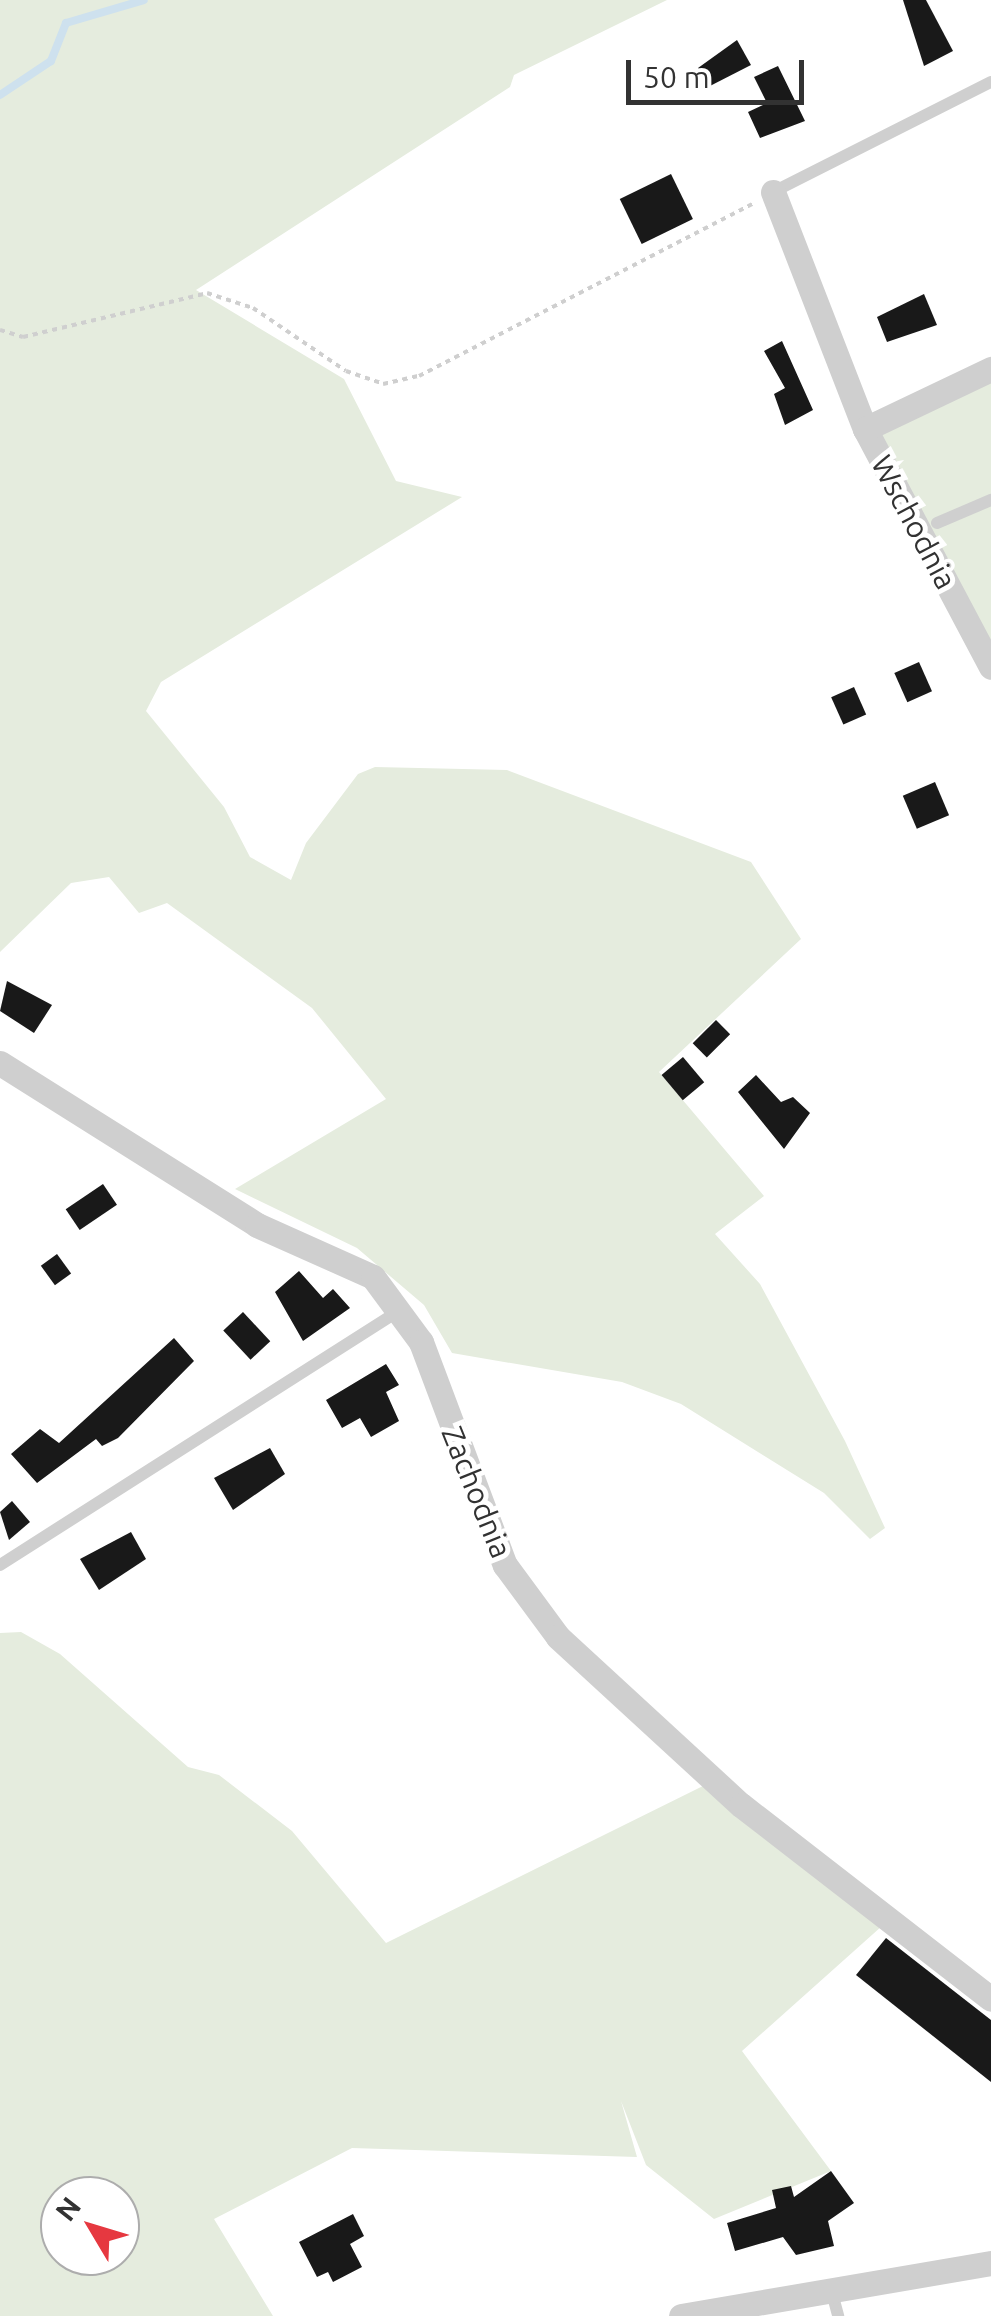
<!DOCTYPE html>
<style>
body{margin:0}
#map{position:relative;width:991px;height:2316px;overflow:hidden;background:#fff;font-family:Ubuntu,sans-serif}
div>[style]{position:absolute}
.green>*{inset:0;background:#e5ecde}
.stream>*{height:8px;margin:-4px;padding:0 4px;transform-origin:4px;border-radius:4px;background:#cee1ee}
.building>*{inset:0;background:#191919;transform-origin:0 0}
.path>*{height:4px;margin-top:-2px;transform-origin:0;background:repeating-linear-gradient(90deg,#cfcfcf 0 5px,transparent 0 10px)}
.lane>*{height:12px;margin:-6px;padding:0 6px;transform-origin:6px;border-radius:6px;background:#cfcfcf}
.street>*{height:25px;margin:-12.5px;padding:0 12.5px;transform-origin:12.5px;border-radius:12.5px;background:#cfcfcf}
span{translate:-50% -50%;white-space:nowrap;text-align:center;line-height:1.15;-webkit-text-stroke:10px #fff;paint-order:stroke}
.street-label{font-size:30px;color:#323232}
.north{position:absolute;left:40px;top:2176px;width:100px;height:100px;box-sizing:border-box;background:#fff;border:2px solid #adadad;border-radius:50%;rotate:308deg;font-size:28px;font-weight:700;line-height:40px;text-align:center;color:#323232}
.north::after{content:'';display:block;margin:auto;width:35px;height:45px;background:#e63840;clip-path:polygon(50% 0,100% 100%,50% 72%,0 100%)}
.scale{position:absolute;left:626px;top:60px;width:178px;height:45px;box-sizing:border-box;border:5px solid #323232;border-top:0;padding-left:12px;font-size:30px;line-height:35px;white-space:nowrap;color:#323232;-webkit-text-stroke:8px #fff;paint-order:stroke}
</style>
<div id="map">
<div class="green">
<div style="clip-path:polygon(0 0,667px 0,514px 75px,510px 87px,196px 290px,344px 379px,396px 481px,462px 497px,161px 682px,146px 711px,224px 807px,250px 857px,291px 880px,306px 843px,358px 774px,375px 767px,507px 770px,751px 862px,801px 939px,659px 1072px,764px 1196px,715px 1234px,760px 1284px,845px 1441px,885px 1528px,870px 1539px,824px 1493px,681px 1404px,622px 1382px,452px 1353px,424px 1305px,357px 1248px,235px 1189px,386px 1099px,312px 1008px,167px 903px,139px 913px,109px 877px,71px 883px,0 952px)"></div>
<div style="clip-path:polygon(991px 363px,991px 645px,867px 415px)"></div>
<div style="clip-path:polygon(evenodd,21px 1632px,60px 1654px,188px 1767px,219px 1775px,292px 1831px,386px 1943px,709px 1783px,882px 1926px,742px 2051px,831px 2171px,714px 2219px,646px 2165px,621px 2101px,637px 2157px,352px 2148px,214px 2219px,273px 2316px,0 2316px,0 1633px,21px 1632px,60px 2196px,120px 2196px,120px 2256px,60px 2256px,60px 2196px)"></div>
</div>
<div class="stream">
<div style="left:0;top:95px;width:61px;rotate:-33.7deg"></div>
<div style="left:51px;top:61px;width:41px;rotate:-68.5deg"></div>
<div style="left:66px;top:23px;width:81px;rotate:-16.4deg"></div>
</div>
<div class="building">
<div style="clip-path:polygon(903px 0,926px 0,953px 51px,924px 66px)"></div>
<div style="clip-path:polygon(737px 40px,751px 65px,708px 87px,698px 68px)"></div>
<div style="clip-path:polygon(778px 66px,805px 121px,760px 138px,748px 112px,767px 103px,754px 77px)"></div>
<div style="left:671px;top:174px;width:50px;height:57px;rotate:64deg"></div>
<div style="clip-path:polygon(924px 294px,937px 325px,887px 342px,877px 317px)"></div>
<div style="clip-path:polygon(782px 341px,813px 410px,785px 425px,774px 394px,785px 388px,764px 351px)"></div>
<div style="left:919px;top:662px;width:32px;height:27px;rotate:66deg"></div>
<div style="left:854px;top:687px;width:30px;height:25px;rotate:66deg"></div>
<div style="left:935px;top:782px;width:36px;height:35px;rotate:67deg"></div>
<div style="clip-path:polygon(7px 981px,52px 1005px,34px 1033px,0 1011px)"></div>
<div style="left:716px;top:1020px;width:20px;height:33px;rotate:45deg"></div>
<div style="left:683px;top:1057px;width:33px;height:28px;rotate:50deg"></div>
<div style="clip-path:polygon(756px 1075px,781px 1102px,793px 1097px,810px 1113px,784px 1149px,738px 1092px)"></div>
<div style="left:103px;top:1184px;width:25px;height:45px;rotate:56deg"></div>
<div style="left:57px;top:1254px;width:24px;height:20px;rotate:54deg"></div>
<div style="clip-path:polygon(299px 1271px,323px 1298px,333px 1289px,350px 1308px,303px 1341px,275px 1292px)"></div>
<div style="left:243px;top:1312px;width:40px;height:27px;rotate:47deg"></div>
<div style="clip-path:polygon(174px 1338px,194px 1361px,118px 1438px,102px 1446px,96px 1439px,37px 1483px,11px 1454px,40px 1429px,59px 1443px)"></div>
<div style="clip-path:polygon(386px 1364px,399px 1385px,386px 1392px,399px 1421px,371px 1437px,360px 1418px,342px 1428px,326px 1400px)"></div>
<div style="clip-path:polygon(270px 1448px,285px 1474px,233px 1510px,214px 1478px)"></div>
<div style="clip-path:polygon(12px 1501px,30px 1522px,9px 1540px,0 1512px)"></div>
<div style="clip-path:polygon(131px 1532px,146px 1559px,99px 1590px,80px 1559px)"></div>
<div style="clip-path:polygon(886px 1938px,991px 2020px,991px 2082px,856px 1975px)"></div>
<div style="clip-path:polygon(831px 2171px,854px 2203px,828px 2221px,834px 2246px,796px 2255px,783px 2237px,735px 2251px,727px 2223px,776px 2208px,772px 2190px,791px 2186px,794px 2197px)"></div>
<div style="clip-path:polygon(353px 2214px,364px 2236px,350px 2244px,362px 2267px,333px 2282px,328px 2272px,317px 2277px,299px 2242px)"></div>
</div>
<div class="path">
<div style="left:0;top:330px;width:24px;rotate:17deg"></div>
<div style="left:23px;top:337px;width:189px;rotate:-13.4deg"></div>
<div style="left:207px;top:293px;width:48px;rotate:18.1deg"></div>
<div style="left:253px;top:308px;width:112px;rotate:34.1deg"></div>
<div style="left:346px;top:371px;width:39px;rotate:19deg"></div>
<div style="left:383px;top:384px;width:37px;rotate:-13deg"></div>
<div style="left:419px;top:376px;width:375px;rotate:-27.3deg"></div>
</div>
<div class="lane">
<div style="left:773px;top:192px;width:244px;rotate:-26.8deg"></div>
<div style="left:937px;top:523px;width:59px;rotate:-23.1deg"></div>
<div style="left:0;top:1565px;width:475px;rotate:-32.5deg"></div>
<div style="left:831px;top:2289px;width:28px;rotate:75deg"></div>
</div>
<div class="street">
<div style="left:773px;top:192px;width:254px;rotate:68.8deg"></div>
<div style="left:865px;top:429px;width:269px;rotate:62.1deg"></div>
<div style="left:865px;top:429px;width:140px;rotate:-25.5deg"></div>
<div style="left:0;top:1063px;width:304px;rotate:32.2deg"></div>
<div style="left:257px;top:1225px;width:127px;rotate:24.1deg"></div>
<div style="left:373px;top:1277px;width:81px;rotate:53.6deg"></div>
<div style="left:421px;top:1342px;width:238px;rotate:69.4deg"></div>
<div style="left:505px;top:1565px;width:89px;rotate:53.6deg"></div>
<div style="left:558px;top:1637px;width:248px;rotate:42.6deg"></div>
<div style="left:741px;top:1805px;width:316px;rotate:37.8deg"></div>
<div style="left:681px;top:2316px;width:314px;rotate:-9.7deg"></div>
</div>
<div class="street-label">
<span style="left:914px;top:522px;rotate:62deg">Wschodnia</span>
<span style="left:477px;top:1492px;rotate:68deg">Zachodnia</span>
</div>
<div class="north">N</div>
<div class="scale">50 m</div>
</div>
